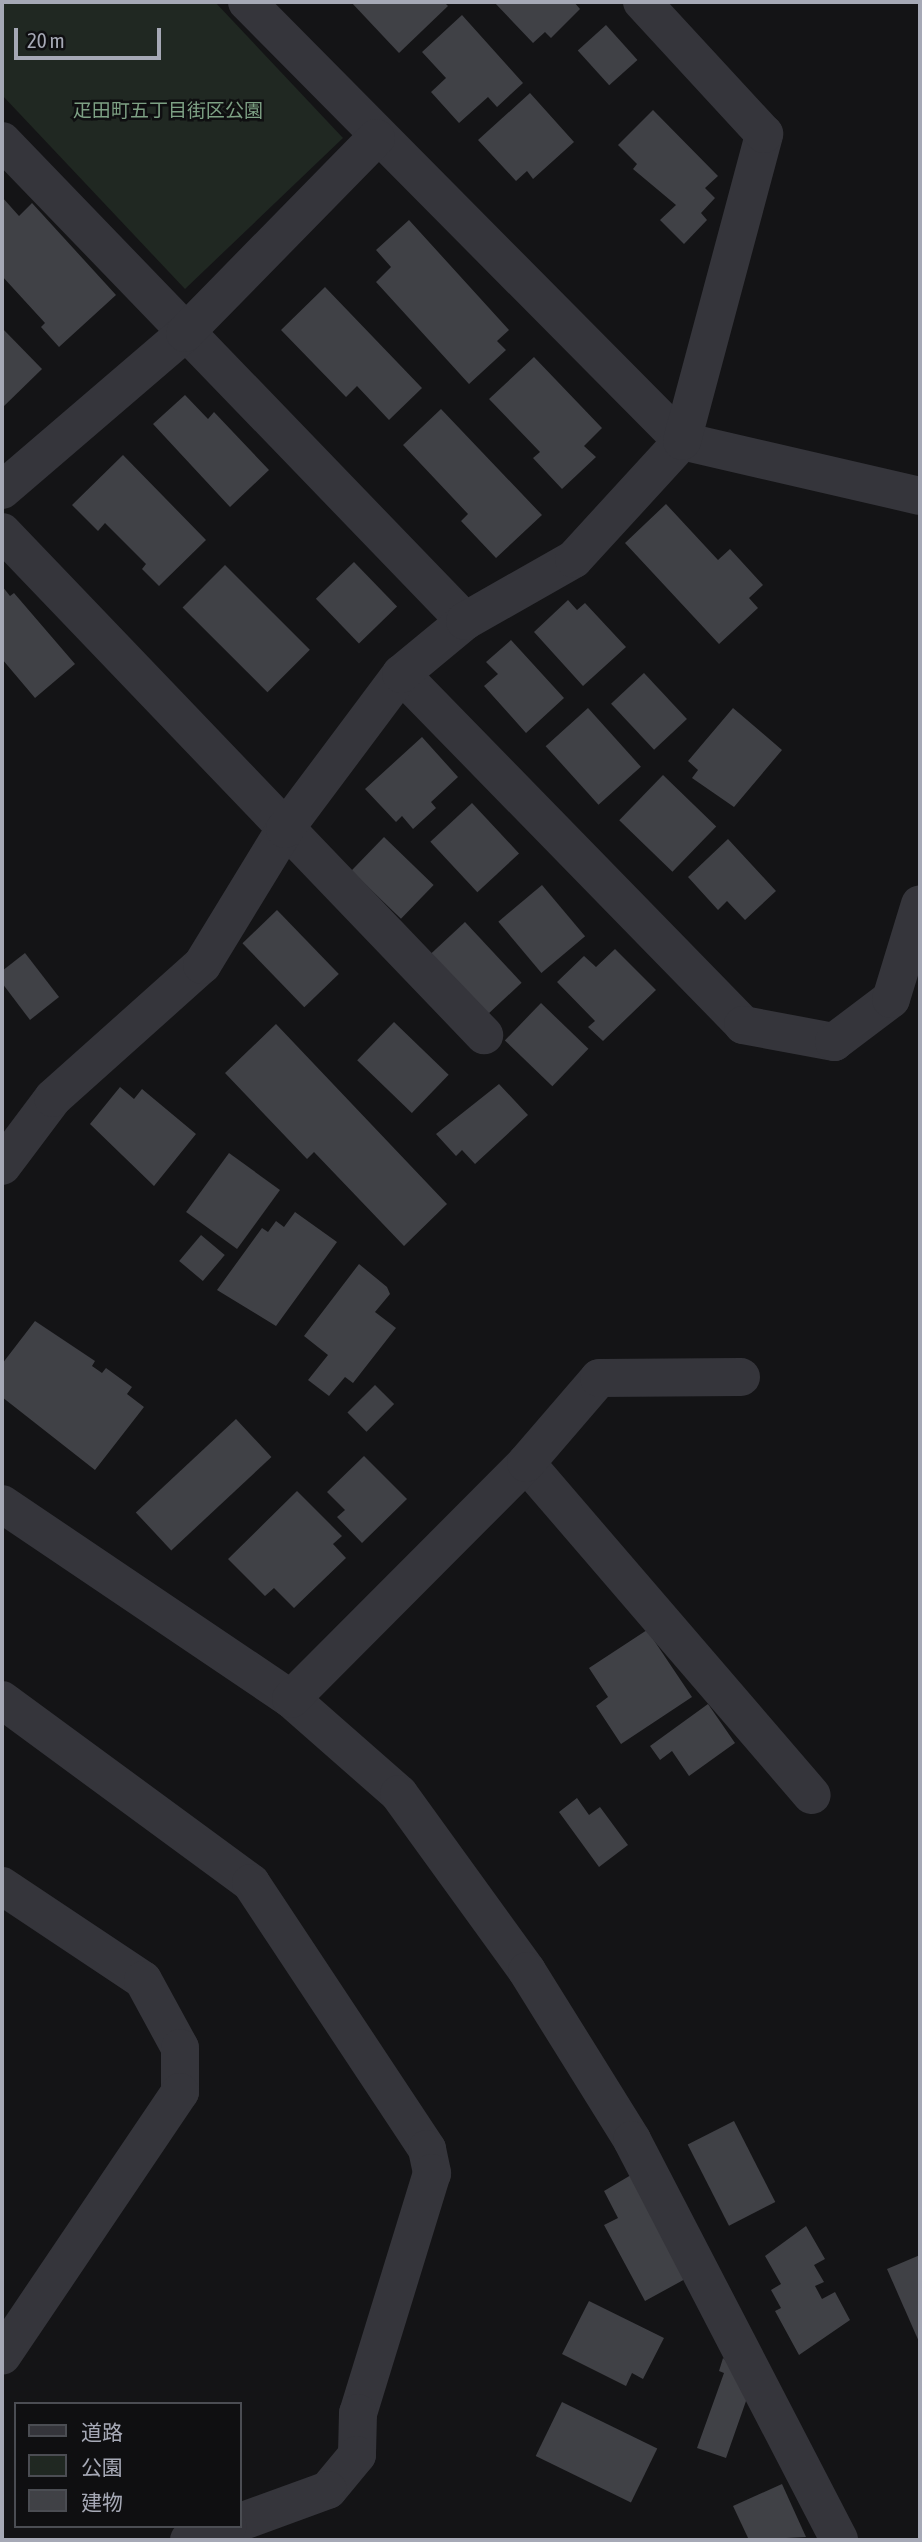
<!DOCTYPE html>
<meta charset="utf-8">
<style>
body{margin:0}
#map{position:relative;width:922px;height:2542px;overflow:hidden;background:#141416;font-family:"Asap Condensed","Noto Sans JP",sans-serif}
div>[style]{position:absolute}
.green>*{inset:0;background:#202822}
.building>*{inset:0;background:#404146;transform-origin:0 0}
.minor>*{height:38px;margin:-19px;padding:0 19px;transform-origin:19px;border-radius:19px;background:#35353b}
span{translate:-50% -50%;white-space:nowrap;text-align:center;line-height:1.15;-webkit-text-stroke:5px #0f0f11;paint-order:stroke}
.park-label{font-size:19px;color:#7da084}
.frame{position:absolute;inset:0;border:4px solid #a6a9b6;pointer-events:none}
.legend{position:absolute;left:14px;top:2402px;width:228px;height:126px;box-sizing:border-box;background:#0f0f11;border:2px solid #4b4d53;margin:0;padding:9px 12px;list-style:none;font-size:21px;color:#a6a9b6}
.legend li{display:flex;align-items:center;gap:14px;height:35px}
.legend b{width:35px;border:2px solid #4b4d53}
.scale{position:absolute;left:14px;top:28px;width:147px;height:32px;box-sizing:border-box;border:4px solid #a6a9b6;border-top:0;padding-left:9px;font-size:21px;line-height:24px;white-space:nowrap;color:#a6a9b6;-webkit-text-stroke:5px #0f0f11;paint-order:stroke}
</style>
<div id="map">
<div class="green">
<div style="clip-path:polygon(2px 2px,215px 2px,343px 138px,185px 289px,2px 95px)"></div>
</div>
<div class="building">
<div style="clip-path:polygon(351px 2px,444px 2px,448px 6px,399px 53px)"></div>
<div style="clip-path:polygon(494px 2px,574px 2px,580px 9px,551px 38px,545px 32px,533px 43px)"></div>
<div style="clip-path:polygon(462px 15px,523px 83px,497px 107px,488px 97px,459px 123px,431px 92px,446px 78px,422px 52px)"></div>
<div style="left:606px;top:25px;width:47px;height:38px;rotate:48deg"></div>
<div style="clip-path:polygon(530px 93px,574px 142px,533px 179px,527px 171px,516px 181px,478px 140px)"></div>
<div style="clip-path:polygon(653px 110px,718px 176px,705px 188px,715px 198px,701px 213px,707px 220px,684px 244px,660px 220px,676px 205px,633px 169px,637px 164px,618px 145px)"></div>
<div style="clip-path:polygon(2px 197px,19px 216px,32px 203px,116px 295px,59px 347px,41px 327px,45px 323px,2px 276px)"></div>
<div style="clip-path:polygon(409px 220px,509px 330px,497px 341px,506px 350px,469px 384px,376px 282px,391px 267px,376px 250px)"></div>
<div style="clip-path:polygon(325px 287px,422px 388px,389px 420px,357px 386px,346px 397px,281px 330px)"></div>
<div style="clip-path:polygon(2px 328px,42px 369px,2px 408px)"></div>
<div style="clip-path:polygon(534px 357px,602px 428px,584px 446px,596px 457px,562px 489px,533px 458px,540px 452px,489px 399px)"></div>
<div style="clip-path:polygon(185px 395px,208px 419px,214px 412px,269px 470px,230px 507px,153px 424px)"></div>
<div style="clip-path:polygon(441px 409px,542px 515px,496px 558px,461px 521px,468px 514px,403px 445px)"></div>
<div style="clip-path:polygon(123px 455px,206px 540px,159px 586px,142px 569px,146px 564px,105px 523px,98px 531px,72px 505px)"></div>
<div style="clip-path:polygon(666px 504px,718px 560px,730px 549px,763px 585px,749px 598px,758px 608px,719px 644px,625px 543px)"></div>
<div style="left:354px;top:562px;width:62px;height:53px;rotate:46deg"></div>
<div style="left:225px;top:565px;width:120px;height:60px;rotate:45deg"></div>
<div style="clip-path:polygon(2px 586px,10px 596px,14px 593px,75px 664px,35px 698px,2px 659px)"></div>
<div style="clip-path:polygon(568px 600px,577px 610px,585px 603px,626px 647px,583px 686px,534px 632px)"></div>
<div style="clip-path:polygon(511px 640px,564px 698px,526px 733px,484px 686px,498px 674px,486px 662px)"></div>
<div style="left:644px;top:673px;width:63px;height:45px;rotate:47deg"></div>
<div style="left:588px;top:708px;width:79px;height:57px;rotate:48deg"></div>
<div style="clip-path:polygon(733px 708px,782px 750px,734px 807px,692px 778px,698px 770px,688px 761px)"></div>
<div style="clip-path:polygon(422px 737px,458px 777px,431px 802px,436px 808px,413px 829px,402px 816px,396px 822px,365px 789px)"></div>
<div style="left:663px;top:775px;width:74px;height:63px;rotate:44deg"></div>
<div style="left:472px;top:803px;width:69px;height:57px;rotate:47deg"></div>
<div style="left:384px;top:837px;width:69px;height:47px;rotate:44deg"></div>
<div style="clip-path:polygon(728px 839px,776px 891px,745px 920px,727px 901px,718px 910px,688px 877px)"></div>
<div style="left:542px;top:885px;width:67px;height:57px;rotate:50deg"></div>
<div style="left:277px;top:910px;width:89px;height:48px;rotate:46deg"></div>
<div style="left:465px;top:922px;width:83px;height:47px;rotate:47deg"></div>
<div style="clip-path:polygon(615px 949px,656px 990px,603px 1041px,588px 1027px,595px 1021px,557px 982px,584px 956px,596px 967px)"></div>
<div style="clip-path:polygon(25px 953px,59px 997px,30px 1020px,2px 983px,2px 971px)"></div>
<div style="left:541px;top:1003px;width:66px;height:52px;rotate:44deg"></div>
<div style="left:394px;top:1022px;width:76px;height:53px;rotate:44deg"></div>
<div style="clip-path:polygon(276px 1024px,447px 1204px,404px 1246px,314px 1152px,307px 1159px,225px 1073px)"></div>
<div style="clip-path:polygon(499px 1084px,528px 1115px,475px 1164px,462px 1150px,456px 1156px,436px 1134px)"></div>
<div style="clip-path:polygon(120px 1087px,134px 1099px,142px 1089px,196px 1134px,154px 1186px,90px 1124px)"></div>
<div style="left:229px;top:1153px;width:63px;height:73px;rotate:36deg"></div>
<div style="clip-path:polygon(295px 1212px,337px 1242px,276px 1326px,217px 1290px,262px 1228px,268px 1232px,276px 1221px,284px 1227px)"></div>
<div style="left:201px;top:1235px;width:31px;height:34px;rotate:40deg"></div>
<div style="clip-path:polygon(359px 1264px,387px 1287px,390px 1294px,375px 1312px,396px 1328px,353px 1383px,345px 1377px,329px 1396px,308px 1380px,328px 1355px,304px 1336px)"></div>
<div style="clip-path:polygon(35px 1321px,95px 1361px,92px 1366px,102px 1373px,106px 1368px,132px 1387px,127px 1394px,144px 1407px,95px 1470px,2px 1397px,2px 1364px)"></div>
<div style="left:375px;top:1385px;width:27px;height:39px;rotate:45deg"></div>
<div style="left:236px;top:1419px;width:52px;height:137px;rotate:47deg"></div>
<div style="clip-path:polygon(364px 1456px,407px 1499px,362px 1543px,337px 1517px,345px 1510px,327px 1492px)"></div>
<div style="clip-path:polygon(297px 1491px,342px 1536px,333px 1544px,346px 1558px,294px 1608px,274px 1588px,265px 1596px,228px 1559px)"></div>
<div style="clip-path:polygon(647px 1630px,692px 1697px,621px 1744px,596px 1706px,608px 1697px,589px 1668px)"></div>
<div style="clip-path:polygon(708px 1704px,735px 1743px,689px 1776px,672px 1751px,660px 1760px,650px 1746px)"></div>
<div style="clip-path:polygon(577px 1798px,589px 1815px,600px 1807px,628px 1845px,599px 1867px,559px 1812px)"></div>
<div style="left:734px;top:2121px;width:91px;height:52px;rotate:63deg"></div>
<div style="clip-path:polygon(631px 2175px,687px 2278px,645px 2301px,604px 2225px,618px 2218px,604px 2191px)"></div>
<div style="clip-path:polygon(806px 2226px,825px 2259px,814px 2265px,824px 2282px,815px 2286px,822px 2299px,835px 2292px,850px 2320px,799px 2355px,775px 2311px,781px 2308px,771px 2290px,781px 2284px,765px 2256px)"></div>
<div style="clip-path:polygon(920px 2255px,920px 2344px,887px 2269px)"></div>
<div style="clip-path:polygon(589px 2301px,664px 2338px,643px 2379px,632px 2373px,626px 2386px,562px 2354px)"></div>
<div style="clip-path:polygon(723px 2358px,752px 2384px,726px 2458px,697px 2448px,724px 2373px,719px 2371px)"></div>
<div style="left:562px;top:2402px;width:106px;height:60px;rotate:26deg"></div>
<div style="clip-path:polygon(782px 2484px,806px 2537px,749px 2540px,733px 2506px)"></div>
</div>
<div class="minor">
<div style="left:247px;top:2px;width:618px;rotate:45.26deg"></div>
<div style="left:682px;top:441px;width:244px;rotate:13deg"></div>
<div style="left:2px;top:141px;width:667px;rotate:46.03deg"></div>
<div style="left:2px;top:490px;width:241px;rotate:-40.6deg"></div>
<div style="left:185px;top:333px;width:273px;rotate:-45.6deg"></div>
<div style="left:2px;top:532px;width:697px;rotate:46.22deg"></div>
<div style="left:401px;top:674px;width:490px;rotate:45.7deg"></div>
<div style="left:743px;top:1025px;width:93px;rotate:10.6deg"></div>
<div style="left:834px;top:1042px;width:71px;rotate:-37deg"></div>
<div style="left:891px;top:999px;width:99px;rotate:-73deg"></div>
<div style="left:2px;top:1166px;width:85px;rotate:-53.1deg"></div>
<div style="left:53px;top:1098px;width:200px;rotate:-41.8deg"></div>
<div style="left:202px;top:965px;width:159px;rotate:-58.6deg"></div>
<div style="left:285px;top:829px;width:194px;rotate:-53.2deg"></div>
<div style="left:401px;top:674px;width:83px;rotate:-39.6deg"></div>
<div style="left:465px;top:621px;width:125px;rotate:-29.6deg"></div>
<div style="left:574px;top:559px;width:160px;rotate:-47.5deg"></div>
<div style="left:682px;top:441px;width:318px;rotate:-75deg"></div>
<div style="left:764px;top:134px;width:180px;rotate:-132.7deg"></div>
<div style="left:526px;top:1463px;width:438px;rotate:49.3deg"></div>
<div style="left:2px;top:1504px;width:349px;rotate:34deg"></div>
<div style="left:291px;top:1699px;width:144px;rotate:41.3deg"></div>
<div style="left:399px;top:1794px;width:218px;rotate:54.1deg"></div>
<div style="left:527px;top:1971px;width:199px;rotate:58.1deg"></div>
<div style="left:632px;top:2140px;width:450px;rotate:62.6deg"></div>
<div style="left:291px;top:1699px;width:333px;rotate:-45.1deg"></div>
<div style="left:526px;top:1463px;width:112px;rotate:-49.3deg"></div>
<div style="left:599px;top:1378px;width:142px;rotate:-0.4deg"></div>
<div style="left:2px;top:1700px;width:309px;rotate:36.3deg"></div>
<div style="left:251px;top:1883px;width:319px;rotate:56.5deg"></div>
<div style="left:427px;top:2149px;width:25px;rotate:78deg"></div>
<div style="left:432px;top:2173px;width:251px;rotate:107.1deg"></div>
<div style="left:358px;top:2413px;width:42px;rotate:91.4deg"></div>
<div style="left:357px;top:2455px;width:45px;rotate:129.6deg"></div>
<div style="left:328px;top:2490px;width:94px;rotate:160deg"></div>
<div style="left:2px;top:1886px;width:169px;rotate:33.7deg"></div>
<div style="left:143px;top:1980px;width:77px;rotate:61.4deg"></div>
<div style="left:180px;top:2048px;width:44px;rotate:90deg"></div>
<div style="left:180px;top:2092px;width:318px;rotate:124deg"></div>
<div style="left:189px;top:2540px;width:41px;rotate:-19.7deg"></div>
</div>
<div class="park-label">
<span style="left:168px;top:111px">疋田町五丁目街区公園</span>
</div>
<div class="frame"></div>
<ul class="legend">
<li><b style="height:9px;background:#35353b"></b>道路</li>
<li><b style="height:19px;background:#202822"></b>公園</li>
<li><b style="height:19px;background:#404146"></b>建物</li>
</ul>
<div class="scale">20 m</div>
</div>
